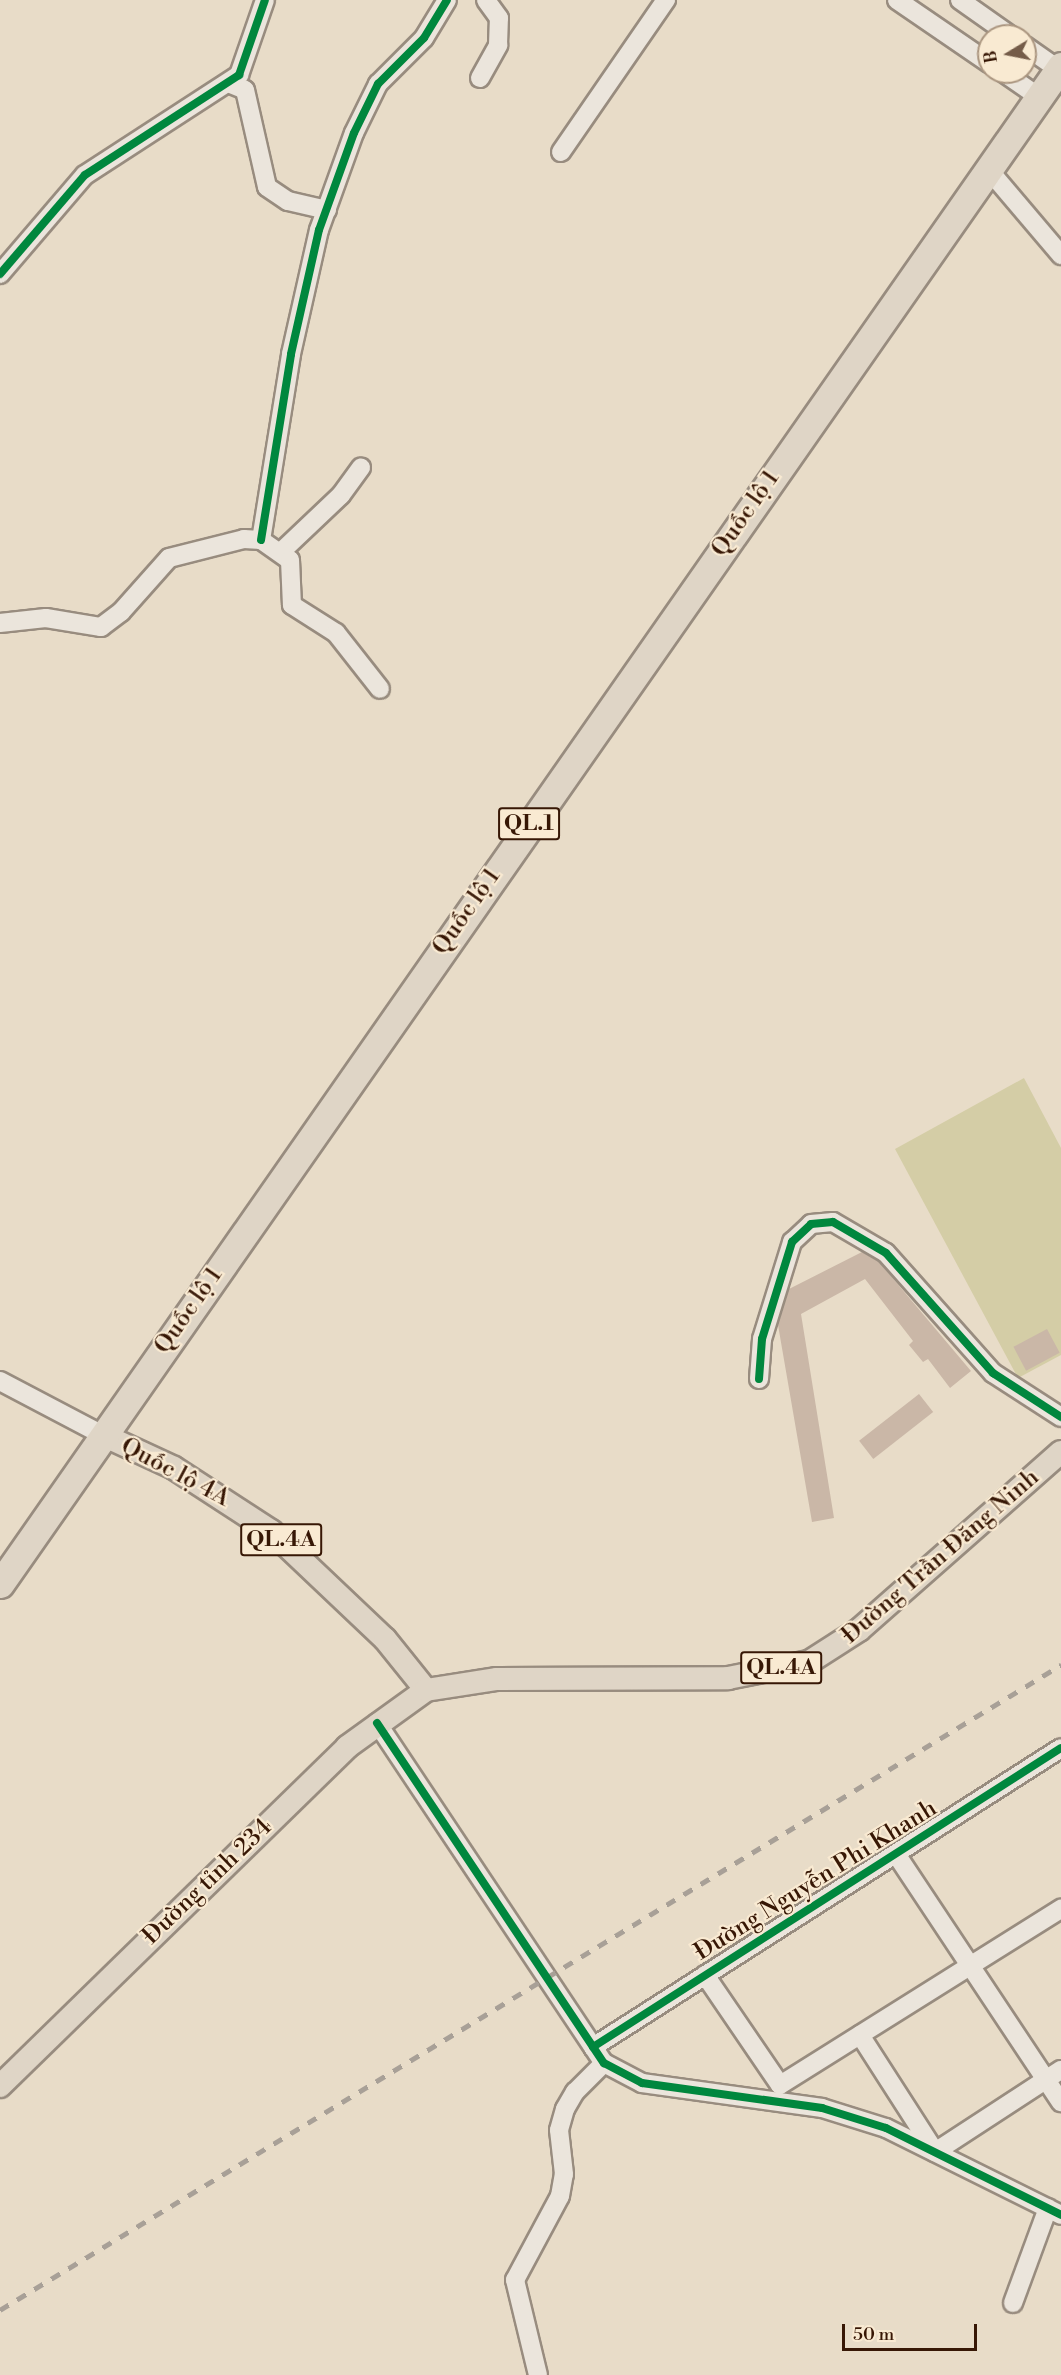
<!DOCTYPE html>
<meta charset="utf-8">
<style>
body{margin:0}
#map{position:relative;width:1061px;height:2375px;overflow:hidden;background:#e8dcc8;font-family:"Libre Bodoni",serif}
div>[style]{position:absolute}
.green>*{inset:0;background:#d4cda6}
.building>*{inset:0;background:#cab7a7;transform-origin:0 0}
.roads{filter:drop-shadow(2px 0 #988c7f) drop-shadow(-2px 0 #988c7f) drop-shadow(0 2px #988c7f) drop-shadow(0 -2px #988c7f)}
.minor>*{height:18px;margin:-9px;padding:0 9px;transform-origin:9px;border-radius:9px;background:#ebe5dc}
.major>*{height:22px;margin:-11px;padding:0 11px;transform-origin:11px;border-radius:11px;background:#dfd5c6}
.highway>*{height:27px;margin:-13.5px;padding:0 13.5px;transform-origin:13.5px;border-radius:13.5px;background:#dfd5c6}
.rail>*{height:4.5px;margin-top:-2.25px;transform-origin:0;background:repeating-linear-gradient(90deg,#a8a097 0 10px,transparent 0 20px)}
.cycleway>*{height:8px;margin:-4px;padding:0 4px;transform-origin:4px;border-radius:4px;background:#00873e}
span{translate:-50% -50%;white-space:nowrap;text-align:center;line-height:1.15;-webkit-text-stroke:4.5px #f9ead2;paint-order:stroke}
.shield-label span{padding:2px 4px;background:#f9ead2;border:2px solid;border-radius:4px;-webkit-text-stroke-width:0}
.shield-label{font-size:22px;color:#371705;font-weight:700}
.street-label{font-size:24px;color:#371705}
.north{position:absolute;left:977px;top:24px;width:60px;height:60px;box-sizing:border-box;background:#f9ead2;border:2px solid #ab9680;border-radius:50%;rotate:260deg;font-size:16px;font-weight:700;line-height:24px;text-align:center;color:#371705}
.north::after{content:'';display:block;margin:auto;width:21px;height:27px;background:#755c49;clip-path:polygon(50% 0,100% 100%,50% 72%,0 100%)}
.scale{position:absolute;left:842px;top:2324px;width:135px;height:27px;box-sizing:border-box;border:3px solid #371705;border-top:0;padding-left:8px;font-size:18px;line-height:21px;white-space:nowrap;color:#371705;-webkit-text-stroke:4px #f9ead2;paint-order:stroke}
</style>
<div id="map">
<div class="green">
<div style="clip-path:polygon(1024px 1078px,1061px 1148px,1061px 1355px,1018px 1378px,895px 1149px)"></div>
</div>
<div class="building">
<div style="clip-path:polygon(862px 1252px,879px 1262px,971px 1371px,950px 1388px,928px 1359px,923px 1362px,909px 1345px,913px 1341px,865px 1279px,801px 1314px,834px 1518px,812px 1522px,778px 1325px,789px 1289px)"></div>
<div style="left:1047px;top:1329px;width:27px;height:38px;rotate:62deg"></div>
<div style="left:919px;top:1394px;width:23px;height:76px;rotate:52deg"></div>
</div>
<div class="roads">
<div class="minor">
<div style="left:897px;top:0;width:112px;rotate:34.4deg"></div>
<div style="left:960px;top:0;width:62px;rotate:35.2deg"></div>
<div style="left:1025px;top:46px;width:40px;rotate:34.9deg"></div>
<div style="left:1003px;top:72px;width:44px;rotate:34.8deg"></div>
<div style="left:480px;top:78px;width:38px;rotate:-61deg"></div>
<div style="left:498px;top:45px;width:27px;rotate:-88deg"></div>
<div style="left:499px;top:18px;width:22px;rotate:-126deg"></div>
<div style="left:228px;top:83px;width:18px;rotate:22deg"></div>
<div style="left:245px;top:90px;width:99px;rotate:77.2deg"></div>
<div style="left:267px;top:187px;width:25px;rotate:34deg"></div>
<div style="left:288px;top:201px;width:40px;rotate:13deg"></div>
<div style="left:561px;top:152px;width:185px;rotate:-55.4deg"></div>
<div style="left:988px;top:169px;width:113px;rotate:49.7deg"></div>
<div style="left:0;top:274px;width:130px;rotate:-49.4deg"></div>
<div style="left:85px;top:175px;width:184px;rotate:-33deg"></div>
<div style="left:239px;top:75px;width:79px;rotate:-70.9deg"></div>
<div style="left:261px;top:540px;width:188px;rotate:-80.8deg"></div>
<div style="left:291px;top:354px;width:127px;rotate:-77.3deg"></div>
<div style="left:319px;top:230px;width:103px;rotate:-70.2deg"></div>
<div style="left:354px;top:133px;width:55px;rotate:-63.9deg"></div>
<div style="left:378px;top:84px;width:65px;rotate:-45deg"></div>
<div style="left:424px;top:38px;width:44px;rotate:-58.8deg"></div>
<div style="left:282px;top:551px;width:81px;rotate:-43.5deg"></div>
<div style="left:341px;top:495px;width:34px;rotate:-54deg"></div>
<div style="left:0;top:623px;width:46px;rotate:-6.2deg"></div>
<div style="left:46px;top:618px;width:56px;rotate:9.3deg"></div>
<div style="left:101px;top:627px;width:25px;rotate:-37deg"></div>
<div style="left:121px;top:612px;width:72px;rotate:-48.4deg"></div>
<div style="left:169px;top:558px;width:77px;rotate:-14.2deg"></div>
<div style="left:244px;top:539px;width:17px;rotate:3deg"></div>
<div style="left:261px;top:540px;width:35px;rotate:35deg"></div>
<div style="left:290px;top:560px;width:45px;rotate:87.5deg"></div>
<div style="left:292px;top:605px;width:52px;rotate:32.5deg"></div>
<div style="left:336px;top:633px;width:71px;rotate:51.8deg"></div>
<div style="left:759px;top:1379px;width:40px;rotate:-85.7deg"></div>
<div style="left:762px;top:1339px;width:102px;rotate:-72.8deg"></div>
<div style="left:792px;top:1242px;width:26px;rotate:-43deg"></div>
<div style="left:811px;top:1224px;width:22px;rotate:-5deg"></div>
<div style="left:833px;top:1222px;width:61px;rotate:30.3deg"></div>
<div style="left:886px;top:1253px;width:161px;rotate:48.3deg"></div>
<div style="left:993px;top:1373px;width:81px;rotate:32.9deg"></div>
<div style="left:0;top:1381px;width:116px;rotate:27.7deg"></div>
<div style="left:377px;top:1723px;width:409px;rotate:56.3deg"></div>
<div style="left:604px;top:2063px;width:43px;rotate:27.8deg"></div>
<div style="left:642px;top:2083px;width:182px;rotate:7.9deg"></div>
<div style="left:822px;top:2108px;width:67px;rotate:17.4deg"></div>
<div style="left:886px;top:2128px;width:195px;rotate:26.4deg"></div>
<div style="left:896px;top:1854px;width:298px;rotate:56.4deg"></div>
<div style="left:705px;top:1975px;width:133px;rotate:55.7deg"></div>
<div style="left:780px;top:2085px;width:332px;rotate:-32.1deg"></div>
<div style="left:860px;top:2035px;width:139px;rotate:57.3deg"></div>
<div style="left:935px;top:2152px;width:150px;rotate:-33.1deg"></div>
<div style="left:593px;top:2047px;width:555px;rotate:-32.57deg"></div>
<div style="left:1013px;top:2303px;width:101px;rotate:-69.8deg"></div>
<div style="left:538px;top:2375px;width:98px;rotate:-103.6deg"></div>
<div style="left:515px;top:2280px;width:95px;rotate:-61.8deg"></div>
<div style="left:560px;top:2196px;width:22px;rotate:-80deg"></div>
<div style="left:564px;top:2174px;width:44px;rotate:-96.5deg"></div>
<div style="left:559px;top:2130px;width:22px;rotate:-74deg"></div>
<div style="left:565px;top:2109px;width:20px;rotate:-60deg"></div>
<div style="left:575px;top:2092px;width:41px;rotate:-45deg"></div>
</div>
<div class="major">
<div style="left:103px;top:1435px;width:78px;rotate:24.9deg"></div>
<div style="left:174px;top:1468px;width:116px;rotate:33deg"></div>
<div style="left:271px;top:1531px;width:157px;rotate:43.5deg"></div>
<div style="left:385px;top:1639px;width:65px;rotate:51.2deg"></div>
<div style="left:0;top:2086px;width:485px;rotate:-44.3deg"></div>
<div style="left:347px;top:1747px;width:97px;rotate:-35.8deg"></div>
<div style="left:426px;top:1690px;width:72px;rotate:-8.8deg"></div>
<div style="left:497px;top:1679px;width:231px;rotate:-0.2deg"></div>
<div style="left:728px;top:1678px;width:83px;rotate:-11.2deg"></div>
<div style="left:809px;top:1662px;width:59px;rotate:-32.6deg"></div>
<div style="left:859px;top:1630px;width:269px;rotate:-41.4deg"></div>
</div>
<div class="highway">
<div style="left:0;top:1584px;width:1852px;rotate:-55.05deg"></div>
</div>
</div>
<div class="rail">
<div style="left:0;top:2310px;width:1242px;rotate:-31.3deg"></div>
</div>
<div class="cycleway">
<div style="left:0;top:274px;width:130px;rotate:-49.4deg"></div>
<div style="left:85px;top:175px;width:184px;rotate:-33deg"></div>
<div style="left:239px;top:75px;width:79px;rotate:-70.9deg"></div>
<div style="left:261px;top:540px;width:188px;rotate:-80.8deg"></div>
<div style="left:291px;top:354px;width:127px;rotate:-77.3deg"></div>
<div style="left:319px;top:230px;width:103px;rotate:-70.2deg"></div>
<div style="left:354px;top:133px;width:55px;rotate:-63.9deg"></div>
<div style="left:378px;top:84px;width:65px;rotate:-45deg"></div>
<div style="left:424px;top:38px;width:44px;rotate:-58.8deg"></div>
<div style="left:759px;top:1379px;width:40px;rotate:-85.7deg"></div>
<div style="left:762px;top:1339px;width:102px;rotate:-72.8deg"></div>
<div style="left:792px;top:1242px;width:26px;rotate:-43deg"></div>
<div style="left:811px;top:1224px;width:22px;rotate:-5deg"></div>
<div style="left:833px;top:1222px;width:61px;rotate:30.3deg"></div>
<div style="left:886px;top:1253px;width:161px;rotate:48.3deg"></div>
<div style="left:993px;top:1373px;width:81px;rotate:32.9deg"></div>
<div style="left:377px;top:1723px;width:409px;rotate:56.3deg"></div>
<div style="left:604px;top:2063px;width:43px;rotate:27.8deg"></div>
<div style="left:642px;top:2083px;width:182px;rotate:7.9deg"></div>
<div style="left:822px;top:2108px;width:67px;rotate:17.4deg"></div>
<div style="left:886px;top:2128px;width:195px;rotate:26.4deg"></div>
<div style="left:593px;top:2047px;width:555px;rotate:-32.57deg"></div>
</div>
<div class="shield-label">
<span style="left:529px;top:824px">QL.1</span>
<span style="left:281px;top:1540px">QL.4A</span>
<span style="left:781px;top:1668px">QL.4A</span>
</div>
<div class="street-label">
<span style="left:746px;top:514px;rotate:-55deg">Quốc lộ 1</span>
<span style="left:467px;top:912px;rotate:-55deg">Quốc lộ 1</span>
<span style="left:189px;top:1311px;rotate:-55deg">Quốc lộ 1</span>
<span style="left:175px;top:1473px;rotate:28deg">Quốc lộ 4A</span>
<span style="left:941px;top:1557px;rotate:-41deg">Đường Trần Đăng Ninh</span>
<span style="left:816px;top:1881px;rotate:-32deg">Đường Nguyễn Phi Khanh</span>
<span style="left:208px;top:1882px;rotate:-44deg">Đường tỉnh 234</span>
</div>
<div class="north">B</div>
<div class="scale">50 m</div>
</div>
